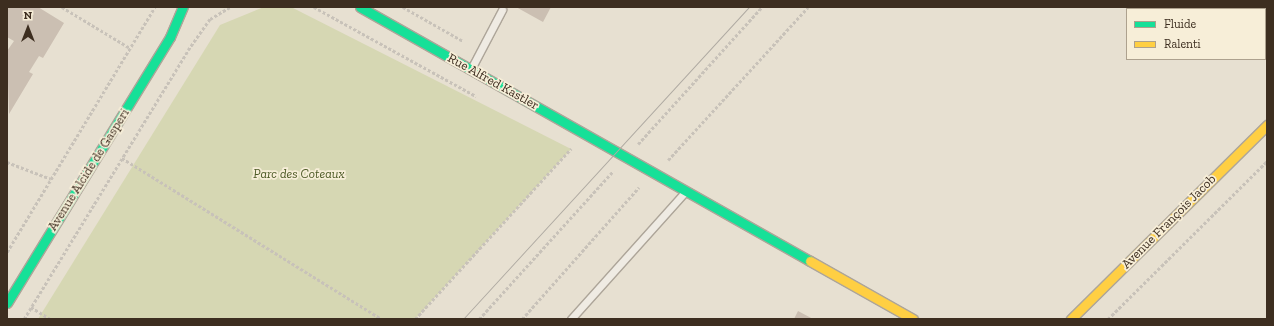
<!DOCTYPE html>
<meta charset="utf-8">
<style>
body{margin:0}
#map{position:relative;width:1274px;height:326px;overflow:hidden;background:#e7e0d1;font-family:"Zilla Slab",serif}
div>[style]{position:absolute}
.green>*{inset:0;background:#d6d7b3}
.building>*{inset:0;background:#cbbfb2}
.path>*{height:2.5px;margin-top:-1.25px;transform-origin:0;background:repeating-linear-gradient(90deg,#c8c2b9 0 3px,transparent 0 5px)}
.roads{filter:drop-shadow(1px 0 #ada599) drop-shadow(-1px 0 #ada599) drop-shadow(0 1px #ada599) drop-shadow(0 -1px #ada599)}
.lane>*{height:7px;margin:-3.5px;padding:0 3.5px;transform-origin:3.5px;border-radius:3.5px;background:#efebe3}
.fast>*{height:9px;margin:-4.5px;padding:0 4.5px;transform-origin:4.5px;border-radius:4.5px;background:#16e098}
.slow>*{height:9px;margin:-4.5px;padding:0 4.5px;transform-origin:4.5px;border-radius:4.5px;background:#ffcf43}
.tram>*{height:1px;margin:-0.5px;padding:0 0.5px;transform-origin:0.5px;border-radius:0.5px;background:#afaaa2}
span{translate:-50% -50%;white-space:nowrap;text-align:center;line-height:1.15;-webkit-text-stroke:3.5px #f7eed8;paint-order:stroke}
.street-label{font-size:13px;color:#3d2e20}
.park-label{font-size:13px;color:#4d5a26;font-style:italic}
.frame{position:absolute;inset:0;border:8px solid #3d2e20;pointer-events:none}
.legend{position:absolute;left:1126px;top:8px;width:140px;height:52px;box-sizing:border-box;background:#f7eed8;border:1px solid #ada18e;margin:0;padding:5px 7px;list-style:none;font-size:12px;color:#3d2e20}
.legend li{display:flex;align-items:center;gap:8px;height:20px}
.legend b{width:20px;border:1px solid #ada18e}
.north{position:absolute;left:8px;top:8px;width:40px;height:40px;-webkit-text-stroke:3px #f7eed8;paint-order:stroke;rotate:0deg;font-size:11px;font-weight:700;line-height:16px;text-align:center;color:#3d2e20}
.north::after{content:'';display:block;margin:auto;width:14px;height:18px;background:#3d2e20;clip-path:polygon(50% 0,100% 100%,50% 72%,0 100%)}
</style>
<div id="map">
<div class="green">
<div style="clip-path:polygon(264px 7px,291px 7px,571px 149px,415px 319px,38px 319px,220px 25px)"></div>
</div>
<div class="building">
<div style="clip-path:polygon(7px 7px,38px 7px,64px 23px,43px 58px,39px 56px,29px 72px,33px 74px,9px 114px,7px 51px,14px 41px,7px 37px)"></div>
<div style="clip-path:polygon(516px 7px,551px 7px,543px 22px)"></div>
<div style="clip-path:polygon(798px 311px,813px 319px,794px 319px)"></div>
</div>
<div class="path">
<div style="left:62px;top:7px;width:79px;rotate:31.1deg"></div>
<div style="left:314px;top:7px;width:185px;rotate:28.8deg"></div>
<div style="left:403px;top:7px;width:69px;rotate:29.5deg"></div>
<div style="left:638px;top:144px;width:185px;rotate:-47.9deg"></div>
<div style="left:122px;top:158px;width:306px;rotate:31.8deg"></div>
<div style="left:668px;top:160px;width:207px;rotate:-47.5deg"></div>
<div style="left:7px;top:162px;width:47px;rotate:21.1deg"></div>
<div style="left:7px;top:252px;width:286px;rotate:-58.9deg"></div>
<div style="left:31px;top:307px;width:22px;rotate:32deg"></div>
<div style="left:24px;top:319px;width:315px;rotate:-58.6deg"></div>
<div style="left:188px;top:50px;width:38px;rotate:-55deg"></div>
<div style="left:210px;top:19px;width:23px;rotate:-31deg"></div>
<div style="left:415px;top:319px;width:231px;rotate:-47.5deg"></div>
<div style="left:479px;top:319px;width:200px;rotate:-47.8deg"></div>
<div style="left:522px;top:319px;width:176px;rotate:-48.4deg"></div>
<div style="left:1108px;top:319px;width:224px;rotate:-44.8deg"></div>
</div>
<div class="roads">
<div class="lane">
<div style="left:471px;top:69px;width:67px;rotate:-62.3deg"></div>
<div style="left:571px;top:319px;width:171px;rotate:-48.1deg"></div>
</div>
<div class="fast">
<div style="left:360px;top:7px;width:517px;rotate:29.44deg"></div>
<div style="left:7px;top:303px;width:312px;rotate:-58.5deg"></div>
<div style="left:170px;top:37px;width:33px;rotate:-67deg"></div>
</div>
<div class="slow">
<div style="left:810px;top:261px;width:118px;rotate:29.4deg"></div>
<div style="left:1071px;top:319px;width:276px;rotate:-44.7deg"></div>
</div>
</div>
<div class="tram">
<div style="left:463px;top:319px;width:423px;rotate:-47.5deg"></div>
</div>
<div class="street-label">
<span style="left:493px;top:82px;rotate:29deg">Rue Alfred Kastler</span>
<span style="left:89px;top:170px;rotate:-58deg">Avenue Alcide de Gasperi</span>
<span style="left:1169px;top:222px;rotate:-45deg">Avenue François Jacob</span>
</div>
<div class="park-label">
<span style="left:299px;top:174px">Parc des Coteaux</span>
</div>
<div class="frame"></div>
<ul class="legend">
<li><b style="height:5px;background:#16e098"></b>Fluide</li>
<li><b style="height:5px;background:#ffcf43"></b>Ralenti</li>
</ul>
<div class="north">N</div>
</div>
